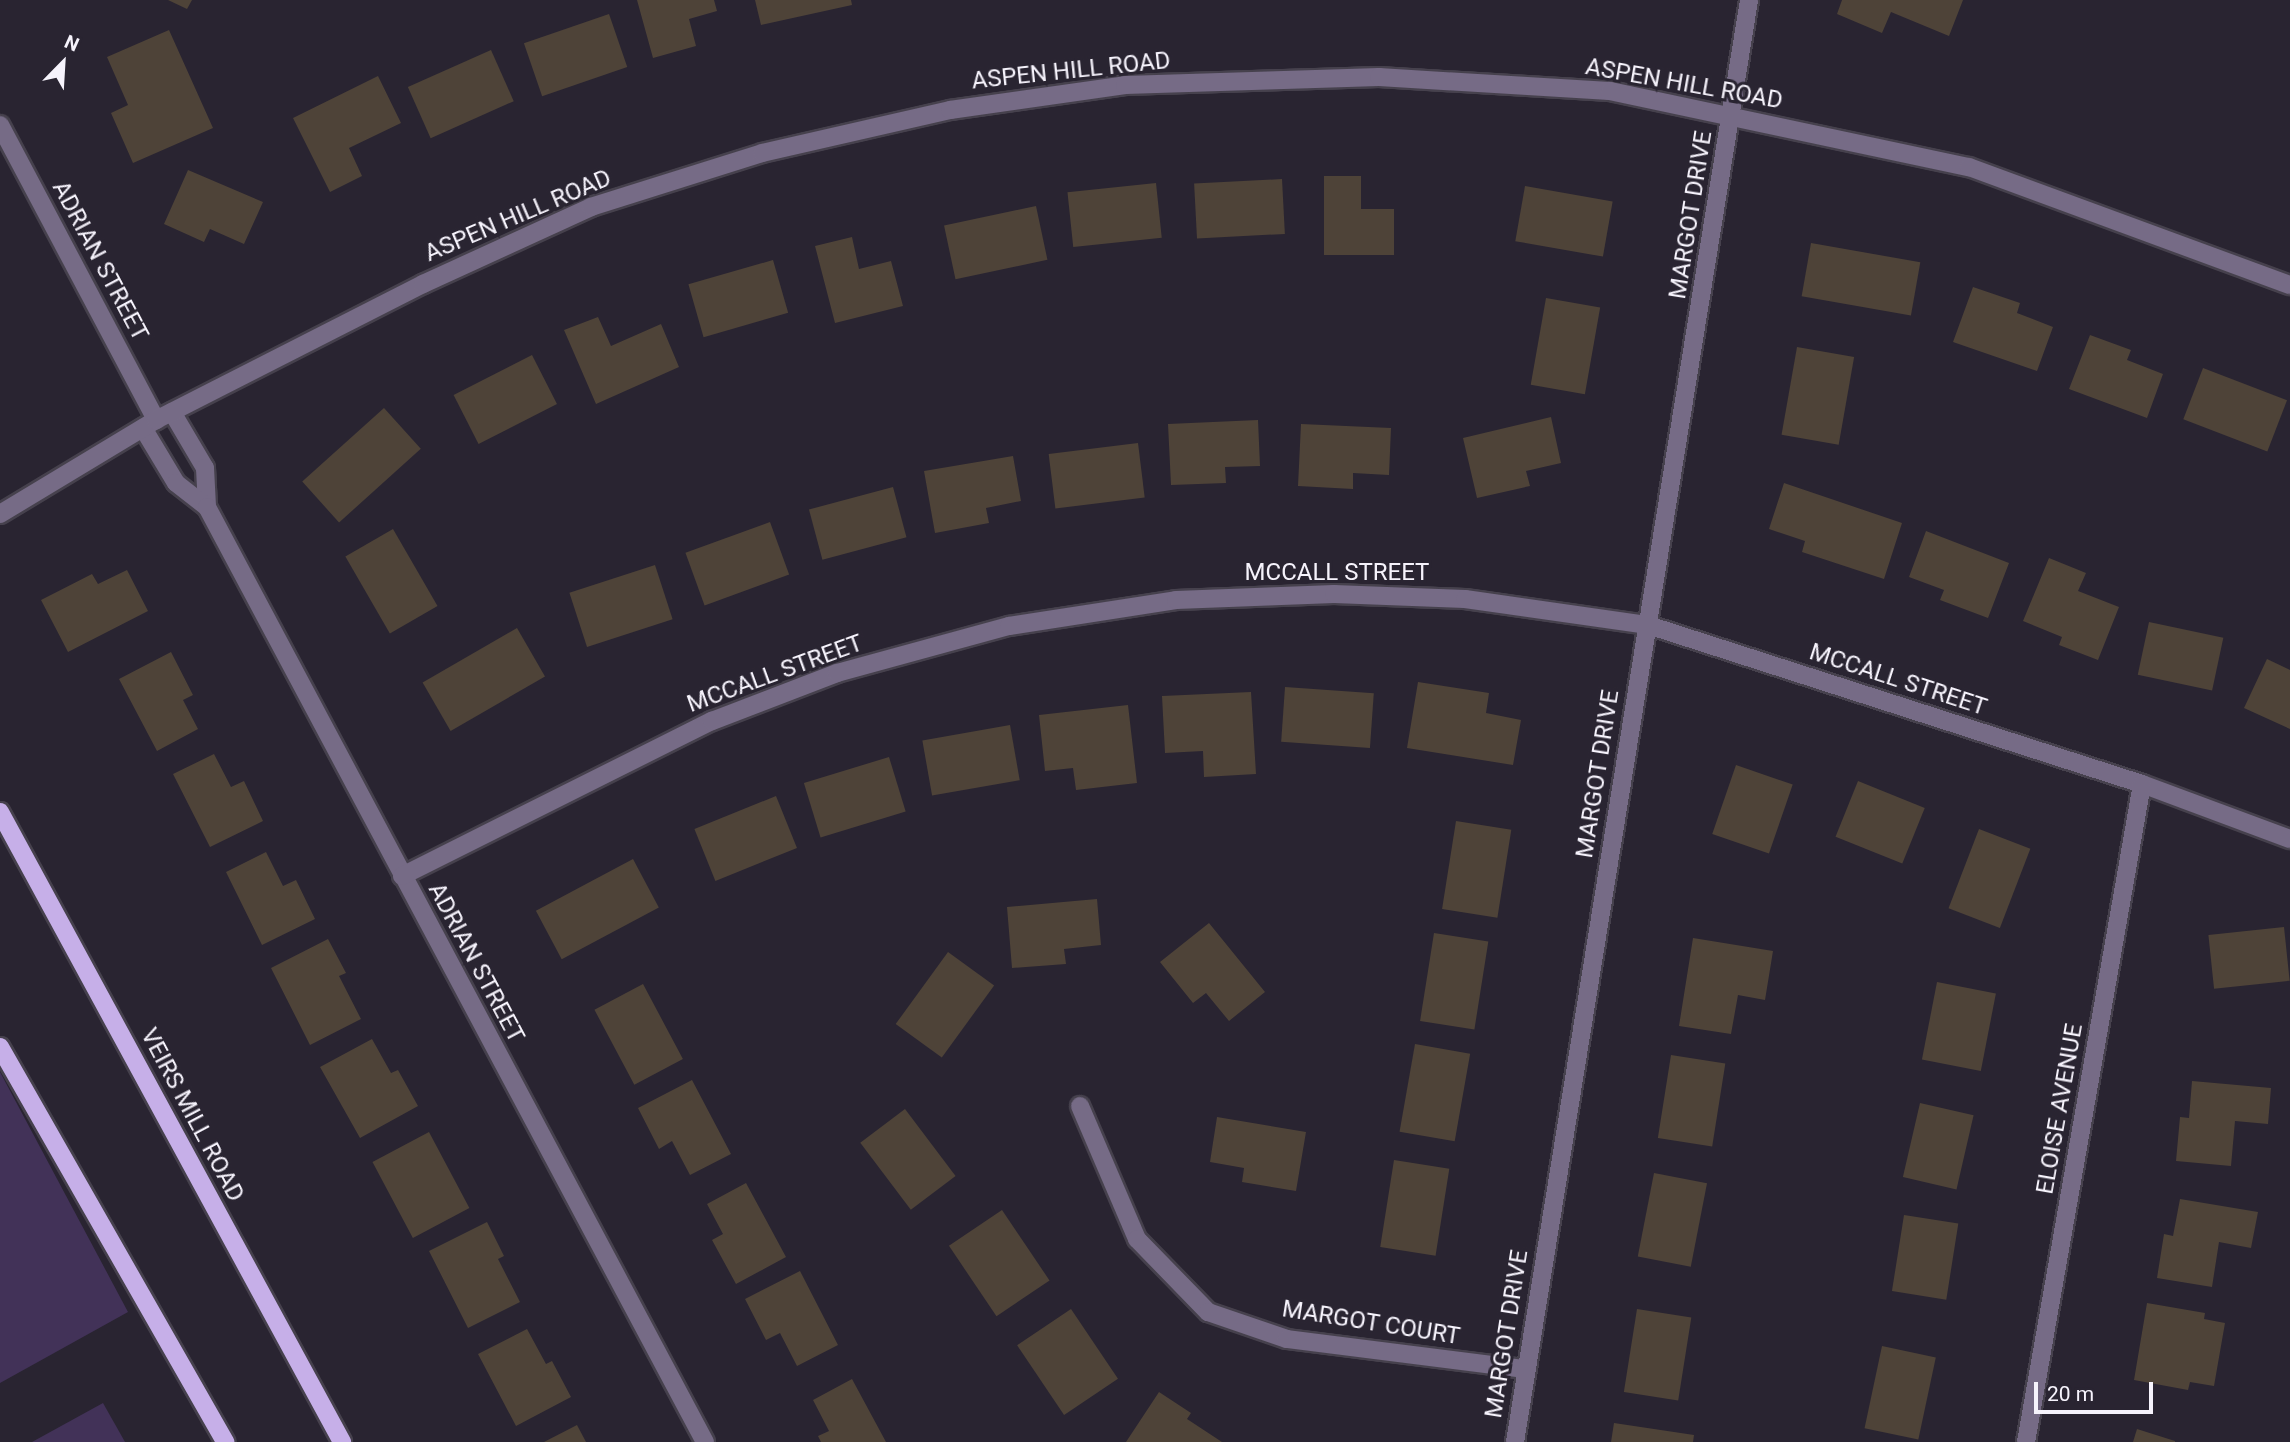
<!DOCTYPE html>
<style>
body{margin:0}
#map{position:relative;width:2290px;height:1442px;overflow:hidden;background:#292431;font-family:Roboto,sans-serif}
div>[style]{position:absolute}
.green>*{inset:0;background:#423258}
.building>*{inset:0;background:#4e4338;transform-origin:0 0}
.roads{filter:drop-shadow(2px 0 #46414d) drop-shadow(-2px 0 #46414d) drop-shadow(0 2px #46414d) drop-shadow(0 -2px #46414d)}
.minor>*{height:18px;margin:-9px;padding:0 9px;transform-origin:9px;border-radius:9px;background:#766b86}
.major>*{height:18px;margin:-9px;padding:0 9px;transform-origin:9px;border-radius:9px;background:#c6afe8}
span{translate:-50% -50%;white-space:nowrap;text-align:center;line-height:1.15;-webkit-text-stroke:6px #292431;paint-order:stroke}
.street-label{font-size:24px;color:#f6f3fc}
.north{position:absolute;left:28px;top:28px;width:70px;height:70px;-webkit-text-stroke:5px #292431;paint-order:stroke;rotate:24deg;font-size:19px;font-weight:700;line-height:28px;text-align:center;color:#f6f3fc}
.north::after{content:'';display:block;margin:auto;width:24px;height:32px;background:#f6f3fc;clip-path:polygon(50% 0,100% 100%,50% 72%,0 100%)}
.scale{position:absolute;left:2034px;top:1382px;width:119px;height:32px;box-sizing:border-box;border:4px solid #f6f3fc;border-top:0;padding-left:9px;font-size:21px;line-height:24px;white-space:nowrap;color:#f6f3fc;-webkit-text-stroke:5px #292431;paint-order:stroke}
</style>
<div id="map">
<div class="green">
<div style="clip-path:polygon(0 1072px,128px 1312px,0 1383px)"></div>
<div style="clip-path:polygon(103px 1403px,125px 1442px,32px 1442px)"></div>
</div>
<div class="building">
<div style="clip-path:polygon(168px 0,192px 0,187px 9px)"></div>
<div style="clip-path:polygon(637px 0,714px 0,717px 11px,689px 19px,696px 46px,653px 58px)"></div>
<div style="clip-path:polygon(755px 0,851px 0,852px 5px,761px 25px)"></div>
<div style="clip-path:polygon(1842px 0,1963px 0,1949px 36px,1891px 12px,1882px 33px,1837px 14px)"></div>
<div style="left:609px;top:14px;width:56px;height:90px;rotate:71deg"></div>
<div style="clip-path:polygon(169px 30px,213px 128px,133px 163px,111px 113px,128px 105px,107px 57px)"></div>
<div style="left:491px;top:50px;width:56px;height:91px;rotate:66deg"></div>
<div style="clip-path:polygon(378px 76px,401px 123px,349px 148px,362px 176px,330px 192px,293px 118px)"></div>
<div style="clip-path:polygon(188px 170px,263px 202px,244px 244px,210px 229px,204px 242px,164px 224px)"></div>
<div style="clip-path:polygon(1324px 176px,1361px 176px,1361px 209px,1394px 209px,1394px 255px,1324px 255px)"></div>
<div style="left:1282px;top:179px;width:55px;height:88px;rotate:87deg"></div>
<div style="left:1156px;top:183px;width:55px;height:89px;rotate:84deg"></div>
<div style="left:1525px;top:186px;width:89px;height:56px;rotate:10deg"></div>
<div style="left:1036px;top:206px;width:55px;height:94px;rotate:78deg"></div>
<div style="clip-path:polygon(852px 237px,859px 269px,891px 261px,903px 306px,835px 323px,815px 246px)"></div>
<div style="left:1811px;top:243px;width:111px;height:54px;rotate:10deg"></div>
<div style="left:773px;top:260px;width:55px;height:88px;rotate:74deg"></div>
<div style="clip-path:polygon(1973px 287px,2020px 303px,2017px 313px,2053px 327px,2037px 371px,1953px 342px)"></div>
<div style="left:1546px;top:298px;width:55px;height:88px;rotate:10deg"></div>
<div style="clip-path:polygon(598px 317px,611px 346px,661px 324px,679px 367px,596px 404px,564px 330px)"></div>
<div style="clip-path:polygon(2090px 335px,2131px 350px,2127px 360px,2163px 374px,2147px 418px,2069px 389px)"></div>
<div style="left:1797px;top:347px;width:58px;height:89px;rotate:10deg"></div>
<div style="left:532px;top:355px;width:55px;height:88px;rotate:63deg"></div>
<div style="left:2203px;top:368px;width:90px;height:55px;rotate:21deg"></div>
<div style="left:384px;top:408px;width:55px;height:110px;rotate:48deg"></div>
<div style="clip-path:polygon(1551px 417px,1561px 463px,1526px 471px,1530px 486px,1477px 498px,1463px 438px)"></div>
<div style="clip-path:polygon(1258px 420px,1260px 466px,1225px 467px,1226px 483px,1171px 485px,1168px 424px)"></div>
<div style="clip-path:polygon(1301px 424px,1391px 428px,1389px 475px,1353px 473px,1353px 489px,1298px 486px)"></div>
<div style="left:1138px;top:443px;width:55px;height:90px;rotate:83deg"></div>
<div style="clip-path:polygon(1013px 456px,1021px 501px,986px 508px,989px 523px,935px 533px,924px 471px)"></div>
<div style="clip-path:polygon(1784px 483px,1902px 523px,1884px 579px,1802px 552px,1805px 541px,1769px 529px)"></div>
<div style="left:893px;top:487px;width:52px;height:87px;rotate:75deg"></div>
<div style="left:770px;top:522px;width:56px;height:90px;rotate:70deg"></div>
<div style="left:393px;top:529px;width:89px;height:55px;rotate:60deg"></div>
<div style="clip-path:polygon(1926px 531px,2009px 563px,1988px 618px,1940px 600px,1944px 590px,1909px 577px)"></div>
<div style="clip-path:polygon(2049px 558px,2086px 573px,2078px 591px,2119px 607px,2098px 660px,2059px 645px,2062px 637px,2023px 621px)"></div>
<div style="left:655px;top:565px;width:57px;height:90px;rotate:72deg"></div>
<div style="clip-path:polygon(127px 570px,148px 611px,68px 652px,41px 600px,92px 574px,98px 584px)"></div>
<div style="left:2149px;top:622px;width:76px;height:54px;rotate:12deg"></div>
<div style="left:517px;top:628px;width:56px;height:109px;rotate:60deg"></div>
<div style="clip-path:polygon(171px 652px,193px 695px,183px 700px,198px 729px,157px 751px,119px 679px)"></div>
<div style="clip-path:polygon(2267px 659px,2290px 670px,2290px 729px,2244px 708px)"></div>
<div style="clip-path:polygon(1418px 682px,1489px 693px,1486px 713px,1521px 720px,1513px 765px,1407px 748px)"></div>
<div style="left:1285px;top:687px;width:89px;height:55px;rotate:4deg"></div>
<div style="clip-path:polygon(1251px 692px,1256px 774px,1204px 777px,1203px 751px,1165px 753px,1162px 696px)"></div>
<div style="clip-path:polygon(1128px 705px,1137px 783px,1076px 790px,1073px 768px,1045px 771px,1039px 715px)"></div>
<div style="left:1010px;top:725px;width:56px;height:89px;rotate:80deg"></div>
<div style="clip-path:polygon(214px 754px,231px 787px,244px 781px,263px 821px,210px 847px,173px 774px)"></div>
<div style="left:889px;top:757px;width:57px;height:89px;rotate:73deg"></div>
<div style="left:1736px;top:765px;width:60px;height:73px;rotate:19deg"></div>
<div style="left:1858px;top:781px;width:72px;height:60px;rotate:22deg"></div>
<div style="left:776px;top:796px;width:56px;height:88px;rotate:68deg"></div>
<div style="left:1456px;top:821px;width:56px;height:89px;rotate:9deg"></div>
<div style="left:1979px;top:829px;width:55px;height:85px;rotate:21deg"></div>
<div style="clip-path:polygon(266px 852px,283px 886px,296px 880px,315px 919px,262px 945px,226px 872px)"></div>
<div style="left:633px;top:859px;width:55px;height:110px;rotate:62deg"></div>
<div style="clip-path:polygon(1097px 899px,1101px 945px,1064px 949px,1066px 964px,1012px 968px,1007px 907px)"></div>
<div style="clip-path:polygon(1209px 923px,1265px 992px,1229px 1021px,1206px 993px,1193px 1003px,1160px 962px)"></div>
<div style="left:2284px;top:927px;width:54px;height:76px;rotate:84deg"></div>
<div style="left:1434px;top:933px;width:55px;height:89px;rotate:9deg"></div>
<div style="clip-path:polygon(1693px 938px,1773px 951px,1765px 1000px,1738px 995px,1731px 1034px,1679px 1026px)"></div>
<div style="clip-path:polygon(328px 939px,346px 973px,339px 976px,361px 1019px,310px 1045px,271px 968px)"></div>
<div style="left:948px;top:952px;width:57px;height:89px;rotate:36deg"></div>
<div style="left:1937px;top:982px;width:60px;height:79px;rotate:11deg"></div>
<div style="left:643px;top:984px;width:85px;height:55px;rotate:62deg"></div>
<div style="clip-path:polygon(372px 1039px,391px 1073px,398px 1070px,418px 1106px,360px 1138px,320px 1067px)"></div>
<div style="left:1415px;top:1044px;width:56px;height:89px;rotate:10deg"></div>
<div style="left:1671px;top:1055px;width:55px;height:84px;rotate:9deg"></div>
<div style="clip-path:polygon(692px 1080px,731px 1154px,690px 1175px,672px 1141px,659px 1149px,638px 1108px)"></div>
<div style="clip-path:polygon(2192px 1081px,2271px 1088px,2268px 1124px,2235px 1121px,2231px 1166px,2176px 1161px,2180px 1117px,2189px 1118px)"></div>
<div style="left:1920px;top:1103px;width:55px;height:76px;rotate:13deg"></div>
<div style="left:905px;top:1109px;width:84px;height:56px;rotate:53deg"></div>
<div style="clip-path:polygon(1217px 1117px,1306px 1132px,1296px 1191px,1242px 1182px,1244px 1168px,1210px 1162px)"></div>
<div style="left:429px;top:1132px;width:86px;height:64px;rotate:62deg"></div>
<div style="left:1394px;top:1160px;width:56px;height:88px;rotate:9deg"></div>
<div style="left:1654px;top:1173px;width:54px;height:85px;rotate:11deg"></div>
<div style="clip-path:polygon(746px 1183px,786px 1257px,736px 1284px,712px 1240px,723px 1234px,707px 1204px)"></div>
<div style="clip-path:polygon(2180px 1199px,2258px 1212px,2251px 1248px,2219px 1242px,2212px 1287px,2157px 1278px,2164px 1234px,2173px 1236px)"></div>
<div style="left:1002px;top:1210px;width:85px;height:64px;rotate:56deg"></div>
<div style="left:1904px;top:1215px;width:55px;height:77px;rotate:9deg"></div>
<div style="clip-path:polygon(487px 1222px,504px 1256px,498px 1259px,520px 1302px,468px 1328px,429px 1251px)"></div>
<div style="clip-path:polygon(800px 1271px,838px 1345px,797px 1366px,780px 1333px,766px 1340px,745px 1299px)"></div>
<div style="clip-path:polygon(2147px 1303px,2205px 1313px,2204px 1319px,2225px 1323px,2214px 1386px,2190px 1382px,2188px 1390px,2134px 1380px)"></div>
<div style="left:1071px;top:1309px;width:84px;height:65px;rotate:56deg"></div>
<div style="left:1637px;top:1309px;width:55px;height:84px;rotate:9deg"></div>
<div style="clip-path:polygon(527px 1329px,546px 1364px,552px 1361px,571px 1397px,516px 1426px,478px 1354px)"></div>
<div style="left:1882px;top:1346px;width:55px;height:84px;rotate:12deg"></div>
<div style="clip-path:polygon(852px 1379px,886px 1442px,821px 1442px,818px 1436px,829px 1431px,813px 1400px)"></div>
<div style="clip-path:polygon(1159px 1392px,1191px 1413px,1187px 1419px,1222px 1442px,1126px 1442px)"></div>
<div style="clip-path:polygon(1614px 1423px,1694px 1435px,1693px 1442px,1611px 1442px)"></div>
<div style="clip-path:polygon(577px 1425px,586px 1442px,544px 1442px)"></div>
<div style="clip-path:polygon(2137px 1429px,2175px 1441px,2175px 1442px,2133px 1442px)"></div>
</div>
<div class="roads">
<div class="minor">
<div style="left:0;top:125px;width:334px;rotate:62.1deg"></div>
<div style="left:172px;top:412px;width:65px;rotate:59.5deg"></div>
<div style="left:205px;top:468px;width:39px;rotate:87deg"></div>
<div style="left:143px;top:428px;width:64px;rotate:59deg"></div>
<div style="left:176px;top:483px;width:39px;rotate:38deg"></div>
<div style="left:207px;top:507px;width:1059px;rotate:61.96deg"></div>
<div style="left:0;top:514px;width:182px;rotate:-31.1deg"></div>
<div style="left:156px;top:420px;width:300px;rotate:-27deg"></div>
<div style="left:423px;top:284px;width:185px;rotate:-24.6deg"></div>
<div style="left:591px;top:207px;width:179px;rotate:-17.5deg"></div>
<div style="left:762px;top:153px;width:193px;rotate:-12.9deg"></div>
<div style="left:950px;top:110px;width:177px;rotate:-8.1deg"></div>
<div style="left:1125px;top:85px;width:254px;rotate:-1.8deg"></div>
<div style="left:1379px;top:77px;width:231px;rotate:3.5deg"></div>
<div style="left:1610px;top:91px;width:367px;rotate:12deg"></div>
<div style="left:1969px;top:167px;width:342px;rotate:20.2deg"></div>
<div style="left:402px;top:876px;width:347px;rotate:-26.6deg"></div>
<div style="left:712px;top:721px;width:134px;rotate:-21deg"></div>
<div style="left:837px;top:673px;width:178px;rotate:-15.3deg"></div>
<div style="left:1009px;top:626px;width:169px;rotate:-8.8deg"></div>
<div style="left:1176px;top:600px;width:158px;rotate:-2.2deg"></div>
<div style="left:1334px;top:594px;width:131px;rotate:2.2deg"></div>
<div style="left:1465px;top:599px;width:185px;rotate:8.1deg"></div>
<div style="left:1648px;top:625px;width:519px;rotate:17.84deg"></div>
<div style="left:2142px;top:784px;width:158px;rotate:20.4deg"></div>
<div style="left:1080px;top:1106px;width:145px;rotate:66.8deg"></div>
<div style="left:1137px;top:1239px;width:102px;rotate:45.8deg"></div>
<div style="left:1208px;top:1312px;width:83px;rotate:18.9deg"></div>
<div style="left:1287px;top:1339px;width:239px;rotate:7.2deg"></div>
<div style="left:1515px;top:1442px;width:1461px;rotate:-80.78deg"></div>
<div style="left:2026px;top:1442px;width:668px;rotate:-80deg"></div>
</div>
<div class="major">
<div style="left:0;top:812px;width:717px;rotate:61.5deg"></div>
<div style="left:0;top:1047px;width:455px;rotate:60.3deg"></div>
</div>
</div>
<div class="street-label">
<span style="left:1071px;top:71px;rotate:-6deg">ASPEN HILL ROAD</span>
<span style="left:1684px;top:84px;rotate:10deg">ASPEN HILL ROAD</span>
<span style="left:1691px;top:215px;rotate:-81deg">MARGOT DRIVE</span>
<span style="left:518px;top:216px;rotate:-23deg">ASPEN HILL ROAD</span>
<span style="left:100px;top:261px;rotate:62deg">ADRIAN STREET</span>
<span style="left:1337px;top:573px">MCCALL STREET</span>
<span style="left:775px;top:674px;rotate:-20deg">MCCALL STREET</span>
<span style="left:1898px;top:680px;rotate:18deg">MCCALL STREET</span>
<span style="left:1598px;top:774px;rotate:-81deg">MARGOT DRIVE</span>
<span style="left:476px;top:963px;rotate:62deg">ADRIAN STREET</span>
<span style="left:2060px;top:1109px;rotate:-80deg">ELOISE AVENUE</span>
<span style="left:192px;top:1115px;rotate:62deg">VEIRS MILL ROAD</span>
<span style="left:1371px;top:1323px;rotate:9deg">MARGOT COURT</span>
<span style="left:1507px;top:1334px;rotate:-81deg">MARGOT DRIVE</span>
</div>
<div class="north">N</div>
<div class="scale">20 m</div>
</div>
